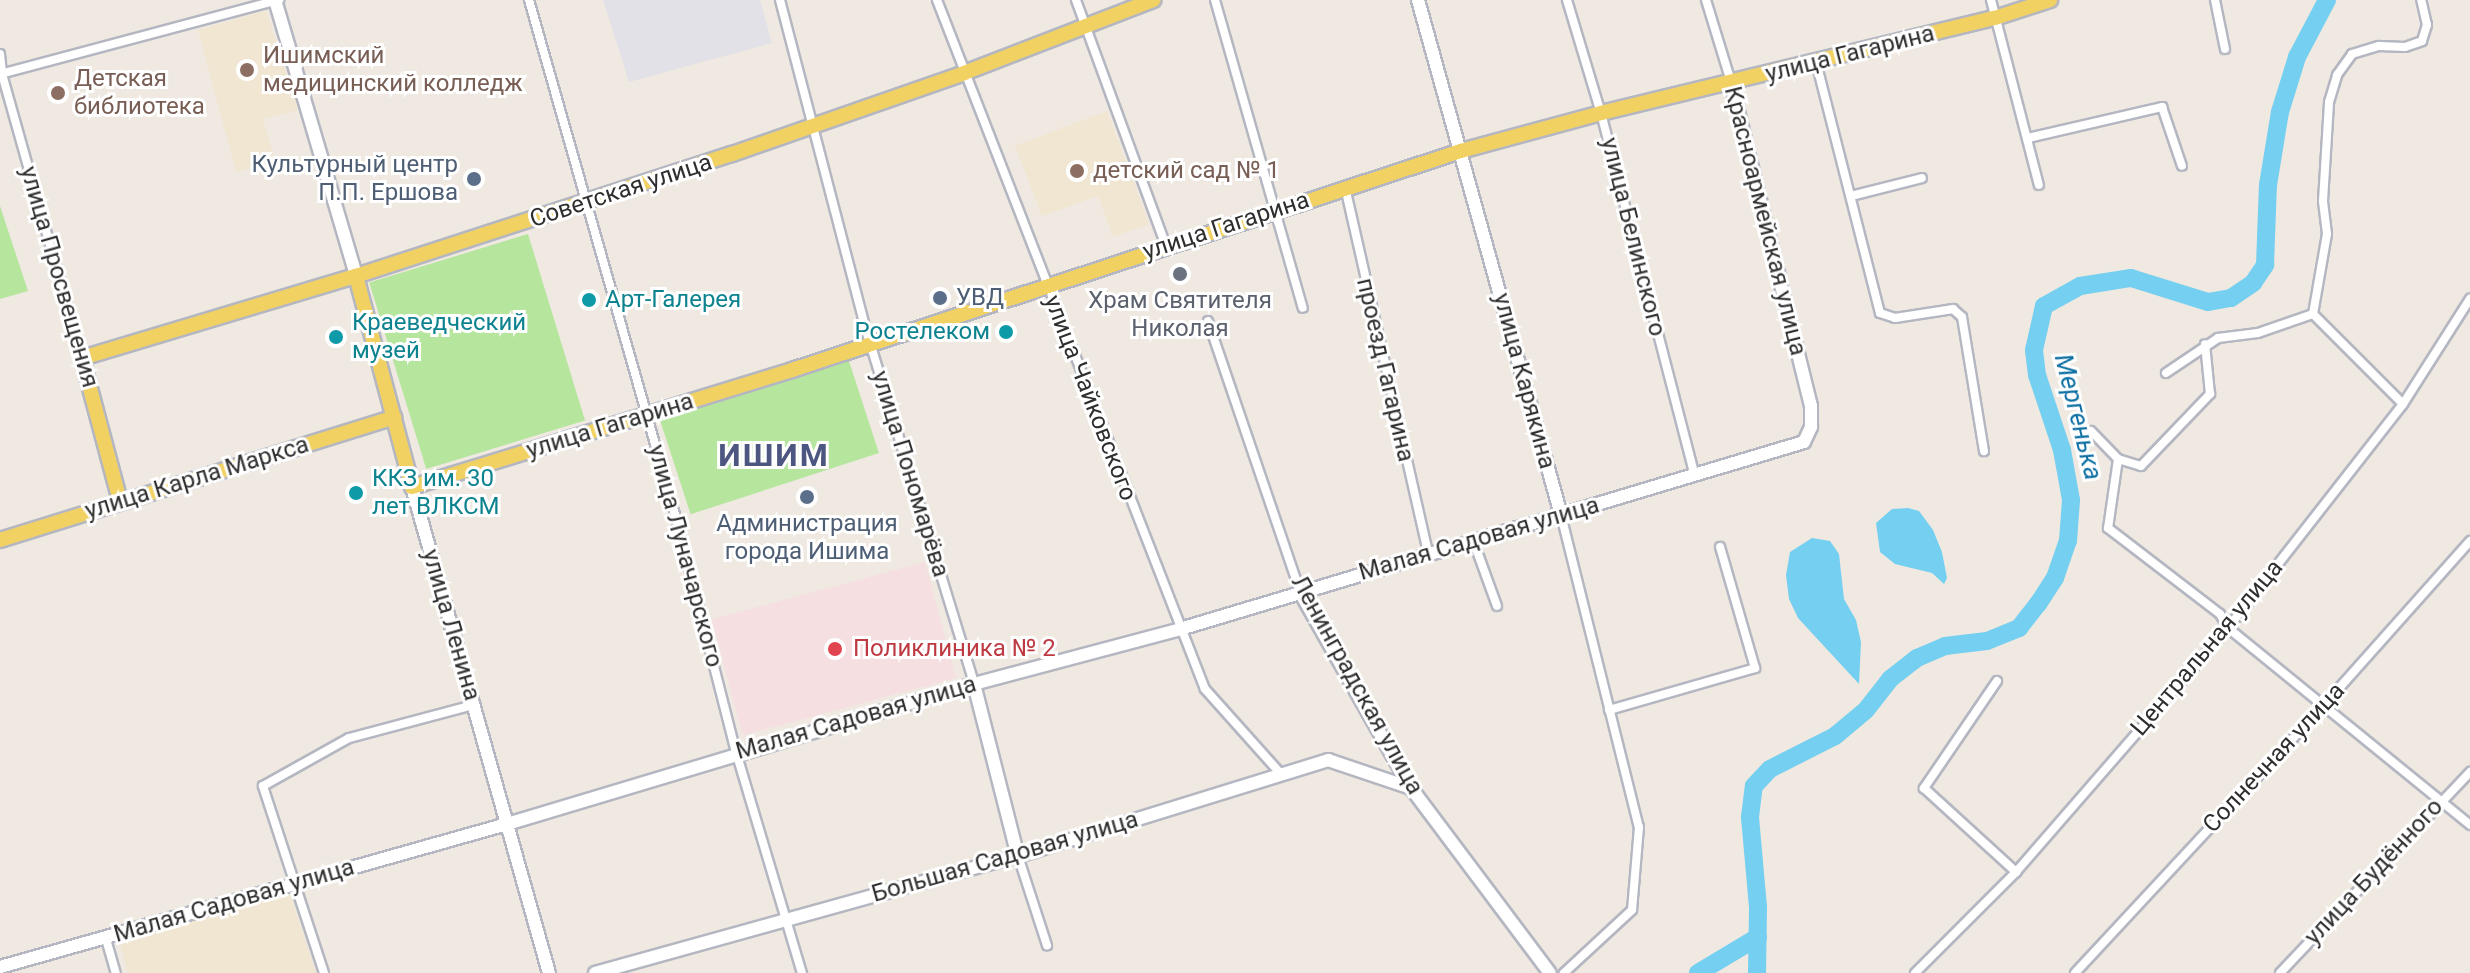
<!DOCTYPE html>
<meta charset="utf-8">
<style>
body{margin:0}
#map{position:relative;width:2470px;height:973px;overflow:hidden;background:#efe9e1;font-family:Roboto,sans-serif}
div>[style]{position:absolute}
.industrial>*{inset:0;background:#e3e1e8}
.education>*{inset:0;background:#f0e6d1}
.medical>*{inset:0;background:#f5dfe0;transform-origin:0 0}
.green>*{inset:0;background:#b6e59e;transform-origin:0 0}
.water>*{inset:0;background:#75cff0}
.river>*{height:18px;margin:-9px;padding:0 9px;transform-origin:9px;border-radius:9px;background:#75cff0}
.roads{filter:drop-shadow(2px 0 #b4b7c1) drop-shadow(-2px 0 #b4b7c1) drop-shadow(0 2px #b4b7c1) drop-shadow(0 -2px #b4b7c1)}
.street>*{height:8px;margin:-4px;padding:0 4px;transform-origin:4px;border-radius:4px;background:#fff}
.secondary>*{height:12px;margin:-6px;padding:0 6px;transform-origin:6px;border-radius:6px;background:#fff}
.primary>*{height:14px;margin:-7px;padding:0 7px;transform-origin:7px;border-radius:7px;background:#f2d163}
.dots>*{width:22px;height:22px;translate:-50% -50%;box-sizing:border-box;border:4px solid #fff;border-radius:50%}
span{translate:-50% -50%;white-space:nowrap;text-align:center;line-height:1.15;-webkit-text-stroke:6px #fff;paint-order:stroke}
.street-label{font-size:24px;color:#2e2e2e}
.education-label{font-size:24px;color:#785e54}
.left{translate:0 -50%;text-align:left}
.service-label{font-size:24px;color:#4e5e75}
.right{translate:-100% -50%;text-align:right}
.culture-label{font-size:24px;color:#0d838f}
.worship-label{font-size:24px;color:#5b616d}
.health-label{font-size:24px;color:#be3a42}
.water-label{font-size:26px;color:#0d6fa3;font-style:italic}
.district-label{font-size:32px;color:#4d5680;font-weight:700;letter-spacing:2px}
</style>
<div id="map">
<div class="industrial">
<div style="clip-path:polygon(603px 0,760px 0,772px 43px,629px 82px)"></div>
</div>
<div class="education">
<div style="clip-path:polygon(266px 11px,298px 110px,263px 119px,275px 161px,236px 172px,198px 30px)"></div>
<div style="clip-path:polygon(1107px 111px,1149px 224px,1113px 237px,1098px 196px,1042px 216px,1015px 146px)"></div>
<div style="clip-path:polygon(289px 892px,316px 973px,128px 973px,120px 944px)"></div>
</div>
<div class="medical">
<div style="left:925px;top:562px;width:120px;height:221px;rotate:75deg"></div>
</div>
<div class="green">
<div style="clip-path:polygon(0 206px,28px 291px,0 299px)"></div>
<div style="left:528px;top:234px;width:195px;height:166px;rotate:73deg"></div>
<div style="left:848px;top:358px;width:100px;height:198px;rotate:72deg"></div>
</div>
<div class="water">
<div style="clip-path:polygon(1908px 508px,1919px 511px,1933px 530px,1942px 552px,1947px 578px,1944px 584px,1932px 573px,1895px 564px,1880px 552px,1876px 523px,1892px 509px)"></div>
<div style="clip-path:polygon(1812px 538px,1830px 541px,1839px 554px,1844px 599px,1856px 620px,1861px 642px,1859px 684px,1798px 618px,1789px 599px,1786px 575px,1790px 552px)"></div>
</div>
<div class="river">
<div style="left:1698px;top:973px;width:70px;rotate:-31deg"></div>
<div style="left:1757px;top:973px;width:66px;rotate:-89.1deg"></div>
<div style="left:1758px;top:907px;width:90px;rotate:-95.1deg"></div>
<div style="left:1750px;top:817px;width:31px;rotate:-83deg"></div>
<div style="left:1754px;top:786px;width:23px;rotate:-47deg"></div>
<div style="left:1770px;top:769px;width:73px;rotate:-26.9deg"></div>
<div style="left:1835px;top:736px;width:40px;rotate:-40deg"></div>
<div style="left:1866px;top:710px;width:39px;rotate:-52deg"></div>
<div style="left:1890px;top:679px;width:34px;rotate:-38deg"></div>
<div style="left:1917px;top:658px;width:30px;rotate:-23deg"></div>
<div style="left:1945px;top:646px;width:42px;rotate:-6.8deg"></div>
<div style="left:1987px;top:641px;width:35px;rotate:-22deg"></div>
<div style="left:2019px;top:628px;width:31px;rotate:-52deg"></div>
<div style="left:2038px;top:604px;width:31px;rotate:-57deg"></div>
<div style="left:2055px;top:578px;width:39px;rotate:-71deg"></div>
<div style="left:2068px;top:541px;width:41px;rotate:-85.8deg"></div>
<div style="left:2071px;top:500px;width:51px;rotate:-100.2deg"></div>
<div style="left:2062px;top:450px;width:79px;rotate:-108.4deg"></div>
<div style="left:2037px;top:375px;width:25px;rotate:-97deg"></div>
<div style="left:2034px;top:350px;width:45px;rotate:-77.2deg"></div>
<div style="left:2044px;top:306px;width:41px;rotate:-29.1deg"></div>
<div style="left:2080px;top:286px;width:52px;rotate:-8.9deg"></div>
<div style="left:2131px;top:278px;width:81px;rotate:17.3deg"></div>
<div style="left:2208px;top:302px;width:23px;rotate:-10deg"></div>
<div style="left:2231px;top:298px;width:27px;rotate:-34deg"></div>
<div style="left:2253px;top:283px;width:22px;rotate:-56deg"></div>
<div style="left:2265px;top:265px;width:80px;rotate:-87.9deg"></div>
<div style="left:2268px;top:185px;width:74px;rotate:-80.7deg"></div>
<div style="left:2280px;top:112px;width:58px;rotate:-72.8deg"></div>
<div style="left:2297px;top:57px;width:64px;rotate:-62.2deg"></div>
</div>
<div class="roads">
<div class="street">
<div style="left:529px;top:0;width:546px;rotate:74.16deg"></div>
<div style="left:678px;top:525px;width:234px;rotate:75.7deg"></div>
<div style="left:736px;top:752px;width:231px;rotate:73.4deg"></div>
<div style="left:780px;top:0;width:344px;rotate:75.4deg"></div>
<div style="left:867px;top:333px;width:367px;rotate:73deg"></div>
<div style="left:937px;top:0;width:739px;rotate:68.75deg"></div>
<div style="left:1205px;top:689px;width:114px;rotate:48.2deg"></div>
<div style="left:1076px;top:0;width:262px;rotate:69.9deg"></div>
<div style="left:1215px;top:0;width:320px;rotate:74.1deg"></div>
<div style="left:1567px;top:0;width:118px;rotate:73.3deg"></div>
<div style="left:1601px;top:113px;width:375px;rotate:75.5deg"></div>
<div style="left:1706px;top:0;width:86px;rotate:73deg"></div>
<div style="left:1991px;top:0;width:191px;rotate:75.5deg"></div>
<div style="left:2215px;top:0;width:50px;rotate:78.5deg"></div>
<div style="left:0;top:54px;width:20px;rotate:84deg"></div>
<div style="left:2px;top:74px;width:295px;rotate:74.3deg"></div>
<div style="left:1816px;top:62px;width:259px;rotate:75.7deg"></div>
<div style="left:1880px;top:313px;width:16px;rotate:18deg"></div>
<div style="left:1895px;top:318px;width:59px;rotate:-8.8deg"></div>
<div style="left:1953px;top:309px;width:12px;rotate:42deg"></div>
<div style="left:1962px;top:317px;width:136px;rotate:80.7deg"></div>
<div style="left:0;top:74px;width:289px;rotate:-14.9deg"></div>
<div style="left:2028px;top:138px;width:138px;rotate:-13deg"></div>
<div style="left:2162px;top:107px;width:62px;rotate:71.3deg"></div>
<div style="left:1345px;top:187px;width:375px;rotate:77.2deg"></div>
<div style="left:1851px;top:196px;width:73px;rotate:-14.2deg"></div>
<div style="left:2313px;top:314px;width:127px;rotate:45deg"></div>
<div style="left:1208px;top:321px;width:286px;rotate:71.2deg"></div>
<div style="left:2166px;top:373px;width:63px;rotate:-33.9deg"></div>
<div style="left:2218px;top:338px;width:40px;rotate:-7.1deg"></div>
<div style="left:2258px;top:333px;width:58px;rotate:-19.1deg"></div>
<div style="left:2313px;top:314px;width:81px;rotate:-80.1deg"></div>
<div style="left:2327px;top:234px;width:33px;rotate:-97deg"></div>
<div style="left:2323px;top:201px;width:99px;rotate:-86.5deg"></div>
<div style="left:2329px;top:102px;width:28px;rotate:-73deg"></div>
<div style="left:2337px;top:75px;width:26px;rotate:-54deg"></div>
<div style="left:2352px;top:54px;width:28px;rotate:-17deg"></div>
<div style="left:2379px;top:46px;width:26px;rotate:2deg"></div>
<div style="left:2405px;top:47px;width:18px;rotate:-19deg"></div>
<div style="left:2422px;top:41px;width:17px;rotate:-73deg"></div>
<div style="left:2427px;top:25px;width:26px;rotate:-103deg"></div>
<div style="left:2091px;top:431px;width:39px;rotate:46deg"></div>
<div style="left:2118px;top:459px;width:70px;rotate:98.2deg"></div>
<div style="left:2108px;top:528px;width:141px;rotate:37.5deg"></div>
<div style="left:2220px;top:614px;width:16px;rotate:60deg"></div>
<div style="left:2228px;top:628px;width:312px;rotate:39.1deg"></div>
<div style="left:2118px;top:459px;width:24px;rotate:17deg"></div>
<div style="left:2141px;top:466px;width:100px;rotate:-46.2deg"></div>
<div style="left:2210px;top:394px;width:50px;rotate:-95.7deg"></div>
<div style="left:1561px;top:515px;width:322px;rotate:76deg"></div>
<div style="left:1639px;top:827px;width:83px;rotate:94.8deg"></div>
<div style="left:1632px;top:910px;width:93px;rotate:137.2deg"></div>
<div style="left:1473px;top:540px;width:70px;rotate:70deg"></div>
<div style="left:1997px;top:681px;width:130px;rotate:124.3deg"></div>
<div style="left:1924px;top:788px;width:125px;rotate:42.4deg"></div>
<div style="left:1609px;top:710px;width:152px;rotate:-16deg"></div>
<div style="left:1755px;top:668px;width:126px;rotate:-106.1deg"></div>
<div style="left:1018px;top:856px;width:94px;rotate:72deg"></div>
<div style="left:106px;top:939px;width:35px;rotate:74deg"></div>
<div style="left:324px;top:973px;width:197px;rotate:-108.1deg"></div>
<div style="left:263px;top:786px;width:98px;rotate:-29.2deg"></div>
<div style="left:349px;top:738px;width:128px;rotate:-14.9deg"></div>
<div style="left:1915px;top:973px;width:143px;rotate:-45deg"></div>
<div style="left:2016px;top:872px;width:323px;rotate:-49deg"></div>
<div style="left:2228px;top:628px;width:284px;rotate:-52deg"></div>
<div style="left:2403px;top:404px;width:125px;rotate:-57.5deg"></div>
<div style="left:2075px;top:973px;width:366px;rotate:-47.1deg"></div>
<div style="left:2324px;top:705px;width:220px;rotate:-48.3deg"></div>
<div style="left:2280px;top:973px;width:277px;rotate:-46.6deg"></div>
</div>
<div class="secondary">
<div style="left:275px;top:0;width:288px;rotate:73.6deg"></div>
<div style="left:1418px;top:0;width:534px;rotate:74.48deg"></div>
<div style="left:412px;top:487px;width:505px;rotate:74.26deg"></div>
<div style="left:1300px;top:592px;width:225px;rotate:60.5deg"></div>
<div style="left:1411px;top:788px;width:231px;rotate:53.1deg"></div>
<div style="left:974px;top:684px;width:178px;rotate:75.7deg"></div>
<div style="left:0;top:967px;width:527px;rotate:-15.75deg"></div>
<div style="left:507px;top:824px;width:488px;rotate:-16.7deg"></div>
<div style="left:974px;top:684px;width:213px;rotate:-14.9deg"></div>
<div style="left:1180px;top:629px;width:651px;rotate:-16.68deg"></div>
<div style="left:1804px;top:442px;width:17px;rotate:-65deg"></div>
<div style="left:1811px;top:427px;width:21px;rotate:-90deg"></div>
<div style="left:1811px;top:406px;width:333px;rotate:-103.9deg"></div>
<div style="left:595px;top:973px;width:439px;rotate:-15.5deg"></div>
<div style="left:1018px;top:856px;width:325px;rotate:-17.2deg"></div>
<div style="left:1328px;top:760px;width:88px;rotate:18.6deg"></div>
</div>
<div class="primary">
<div style="left:356px;top:276px;width:218px;rotate:75.1deg"></div>
<div style="left:412px;top:487px;width:398px;rotate:-17.1deg"></div>
<div style="left:792px;top:370px;width:704px;rotate:-18.13deg"></div>
<div style="left:1461px;top:151px;width:145px;rotate:-15.2deg"></div>
<div style="left:1601px;top:113px;width:405px;rotate:-13.6deg"></div>
<div style="left:1995px;top:18px;width:58px;rotate:-18.1deg"></div>
<div style="left:120px;top:501px;width:148px;rotate:-104.9deg"></div>
<div style="left:82px;top:358px;width:286px;rotate:-16.7deg"></div>
<div style="left:356px;top:276px;width:395px;rotate:-18deg"></div>
<div style="left:732px;top:154px;width:246px;rotate:-19.2deg"></div>
<div style="left:964px;top:73px;width:203px;rotate:-21.1deg"></div>
<div style="left:0;top:540px;width:413px;rotate:-17.3deg"></div>
</div>
</div>
<div class="dots">
<div style="left:247px;top:70px;background:#8d6e63"></div>
<div style="left:58px;top:93px;background:#8d6e63"></div>
<div style="left:1077px;top:171px;background:#8d6e63"></div>
<div style="left:474px;top:179px;background:#5c6f8a"></div>
<div style="left:1180px;top:274px;background:#6b7280"></div>
<div style="left:940px;top:298px;background:#5c6f8a"></div>
<div style="left:589px;top:300px;background:#0f9aa8"></div>
<div style="left:1006px;top:332px;background:#0f9aa8"></div>
<div style="left:336px;top:337px;background:#0f9aa8"></div>
<div style="left:356px;top:493px;background:#0f9aa8"></div>
<div style="left:807px;top:497px;background:#5c6f8a"></div>
<div style="left:835px;top:649px;background:#e0444e"></div>
</div>
<div class="street-label">
<span style="left:1850px;top:54px;rotate:-14deg">улица Гагарина</span>
<span style="left:621px;top:191px;rotate:-18deg">Советская улица</span>
<span style="left:1765px;top:221px;rotate:76deg">Красноармейская улица</span>
<span style="left:1226px;top:226px;rotate:-18deg">улица Гагарина</span>
<span style="left:1633px;top:237px;rotate:76deg">улица Белинского</span>
<span style="left:59px;top:277px;rotate:74deg">улица Просвещения</span>
<span style="left:1385px;top:370px;rotate:77deg">проезд Гагарина</span>
<span style="left:1524px;top:381px;rotate:75deg">улица Карякина</span>
<span style="left:1090px;top:398px;rotate:69deg">улица Чайковского</span>
<span style="left:610px;top:426px;rotate:-17deg">улица Гагарина</span>
<span style="left:910px;top:474px;rotate:73deg">улица Пономарёва</span>
<span style="left:197px;top:478px;rotate:-17deg">улица Карла Маркса</span>
<span style="left:1479px;top:539px;rotate:-16deg">Малая Садовая улица</span>
<span style="left:685px;top:556px;rotate:75deg">улица Луначарского</span>
<span style="left:451px;top:625px;rotate:74deg">улица Ленина</span>
<span style="left:2207px;top:648px;rotate:-50deg">Центральная улица</span>
<span style="left:1357px;top:685px;rotate:61deg">Ленинградская улица</span>
<span style="left:856px;top:718px;rotate:-16deg">Малая Садовая улица</span>
<span style="left:2274px;top:758px;rotate:-47deg">Солнечная улица</span>
<span style="left:1005px;top:857px;rotate:-16deg">Большая Садовая улица</span>
<span style="left:2374px;top:872px;rotate:-47deg">улица Будённого</span>
<span style="left:234px;top:901px;rotate:-16deg">Малая Садовая улица</span>
</div>
<div class="education-label">
<span class="left" style="left:263px;top:70px">Ишимский<br>медицинский колледж</span>
<span class="left" style="left:74px;top:93px">Детская<br>библиотека</span>
<span class="left" style="left:1093px;top:171px">детский сад № 1</span>
</div>
<div class="service-label">
<span class="right" style="left:458px;top:179px">Культурный центр<br>П.П. Ершова</span>
<span class="left" style="left:956px;top:298px">УВД</span>
<span style="left:807px;top:538px">Администрация<br>города Ишима</span>
</div>
<div class="culture-label">
<span class="left" style="left:605px;top:300px">Арт-Галерея</span>
<span class="left" style="left:352px;top:337px">Краеведческий<br>музей</span>
<span class="right" style="left:990px;top:332px">Ростелеком</span>
<span class="left" style="left:372px;top:493px">ККЗ им. 30<br>лет ВЛКСМ</span>
</div>
<div class="worship-label">
<span style="left:1180px;top:315px">Храм Святителя<br>Николая</span>
</div>
<div class="health-label">
<span class="left" style="left:853px;top:649px">Поликлиника № 2</span>
</div>
<div class="water-label">
<span style="left:2078px;top:417px;rotate:76deg">Мергенька</span>
</div>
<div class="district-label">
<span style="left:774px;top:455px">ИШИМ</span>
</div>
</div>
